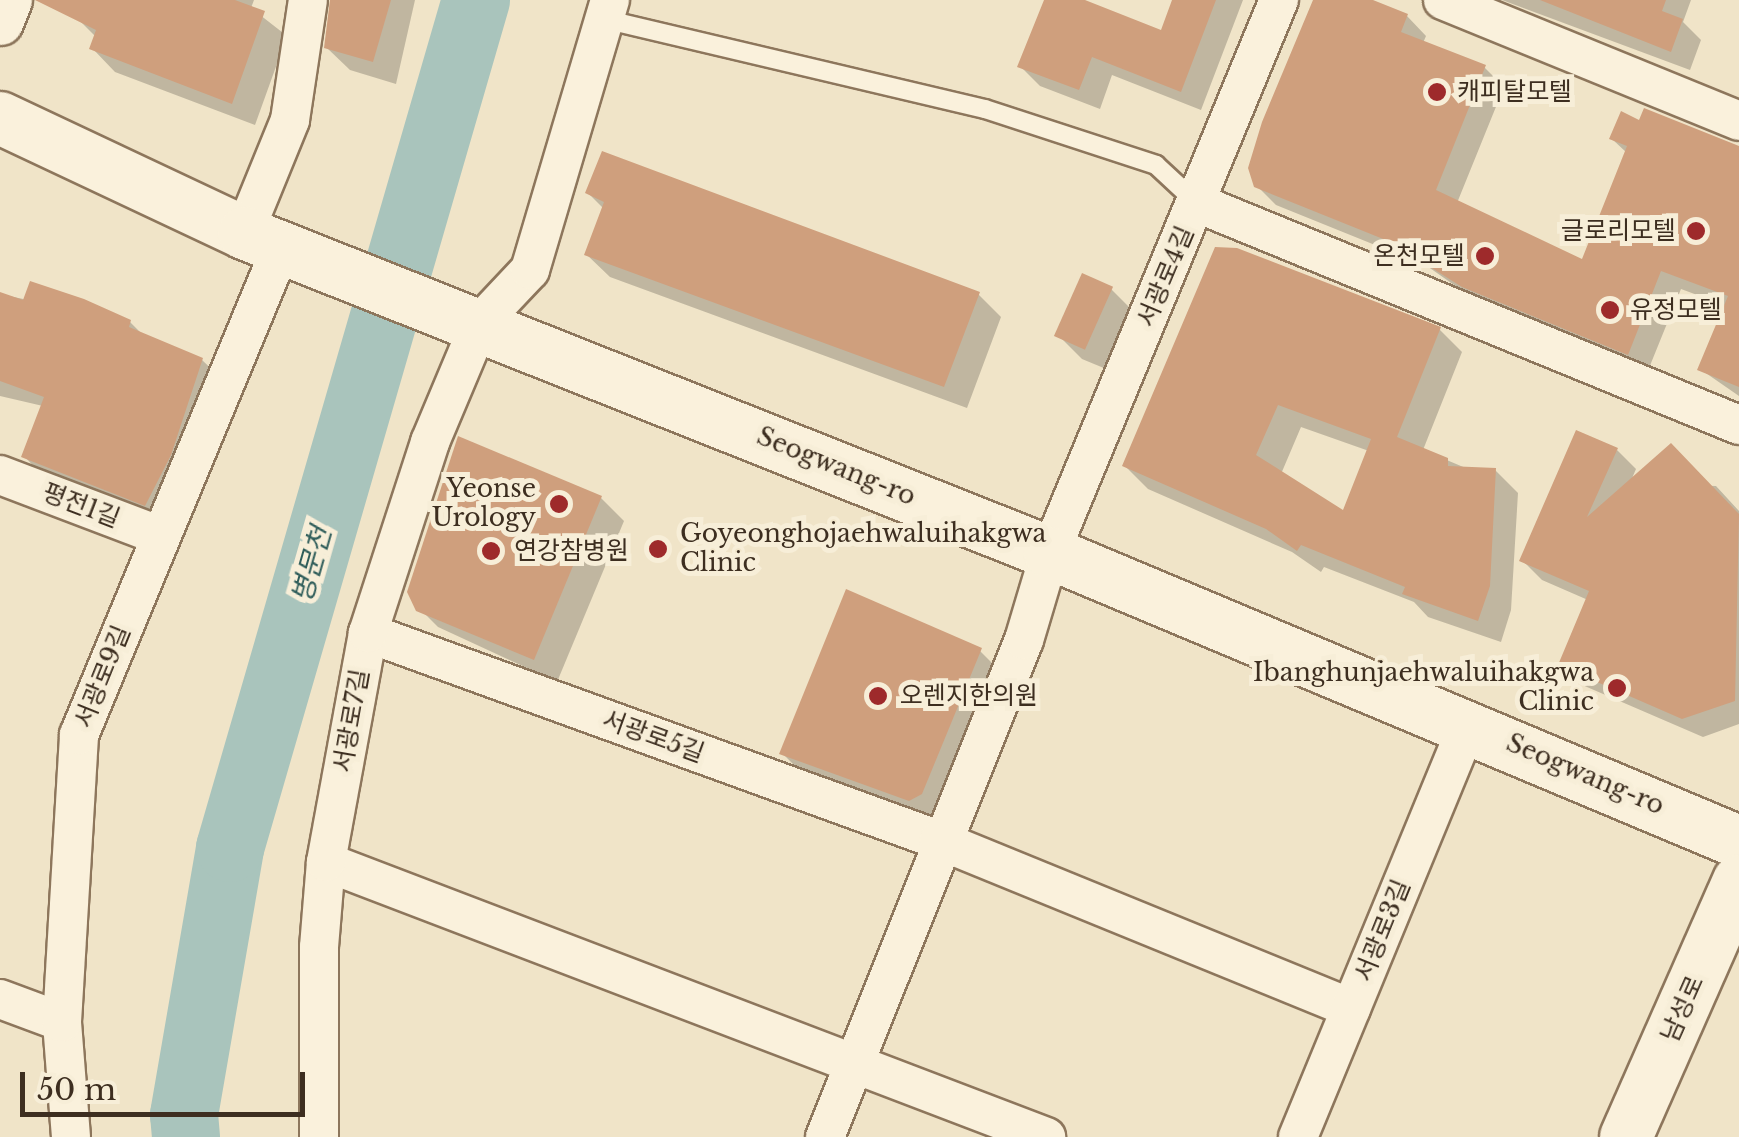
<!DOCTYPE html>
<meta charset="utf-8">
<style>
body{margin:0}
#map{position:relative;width:1739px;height:1137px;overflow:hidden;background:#f0e4c8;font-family:"Libre Baskerville","Noto Sans KR",serif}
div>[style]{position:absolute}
.shadow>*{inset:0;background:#0003}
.river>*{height:68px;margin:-34px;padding:0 34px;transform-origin:34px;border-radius:34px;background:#a9c4bc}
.building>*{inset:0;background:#cf9f7d;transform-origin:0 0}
.roads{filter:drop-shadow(2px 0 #8d765c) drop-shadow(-2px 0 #8d765c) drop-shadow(0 2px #8d765c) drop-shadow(0 -2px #8d765c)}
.service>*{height:18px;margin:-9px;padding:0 9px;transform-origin:9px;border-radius:9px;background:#faf1dc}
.minor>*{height:38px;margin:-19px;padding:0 19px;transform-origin:19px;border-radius:19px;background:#faf1dc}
.tertiary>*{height:45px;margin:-22.5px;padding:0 22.5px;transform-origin:22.5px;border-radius:22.5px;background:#faf1dc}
.secondary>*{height:52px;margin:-26px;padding:0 26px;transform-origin:26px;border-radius:26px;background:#faf1dc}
.dots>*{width:28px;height:28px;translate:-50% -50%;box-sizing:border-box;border:5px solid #f7eed8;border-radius:50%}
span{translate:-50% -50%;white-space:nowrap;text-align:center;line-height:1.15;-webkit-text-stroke:10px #f7eed8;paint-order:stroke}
.poi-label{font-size:25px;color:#3d2e20}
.left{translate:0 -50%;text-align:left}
.right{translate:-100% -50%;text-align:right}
.street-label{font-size:25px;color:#3d2e20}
.water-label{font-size:28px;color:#2f5d5a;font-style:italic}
.scale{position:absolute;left:20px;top:1072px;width:285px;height:45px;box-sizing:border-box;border:5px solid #3d2e20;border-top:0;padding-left:12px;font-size:30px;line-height:35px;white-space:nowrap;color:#3d2e20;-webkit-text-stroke:8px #f7eed8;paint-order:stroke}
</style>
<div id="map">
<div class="shadow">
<div style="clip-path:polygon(83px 0,254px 0,251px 8px,287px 36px,255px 125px,115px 72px,92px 48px,96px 37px,80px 21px)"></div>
<div style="clip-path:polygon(333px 0,415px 0,396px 84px,350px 70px,326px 47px)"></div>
<div style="clip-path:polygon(1046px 0,1078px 0,1162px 33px,1175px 0,1243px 0,1201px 110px,1112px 75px,1100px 109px,1040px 86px,1020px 66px)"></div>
<div style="clip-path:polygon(1320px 0,1366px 0,1407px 16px,1426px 36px,1423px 43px,1484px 67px,1504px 87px,1457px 203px,1583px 263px,1627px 153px,1612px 139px,1641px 123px,1739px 148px,1739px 396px,1700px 369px,1727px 306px,1681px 289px,1647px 373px,1484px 306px,1427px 266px,1276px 205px,1256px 185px)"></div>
<div style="clip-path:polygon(1502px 0,1691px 0,1683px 22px,1701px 40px,1690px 70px)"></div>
<div style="clip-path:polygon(588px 193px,978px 294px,1001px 317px,967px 408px,610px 277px,586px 254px,604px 209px)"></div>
<div style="clip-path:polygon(1111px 289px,1134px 312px,1111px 371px,1082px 359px,1059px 336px)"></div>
<div style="clip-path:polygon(0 294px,130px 322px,144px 336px,202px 360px,221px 378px,164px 523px,42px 475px,24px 456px,43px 406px,0 396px)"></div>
<div style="clip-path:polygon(evenodd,1439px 329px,1462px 352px,1423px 450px,1468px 469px,1495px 470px,1518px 493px,1511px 610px,1501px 642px,1428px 617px,1414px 602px,1324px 567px,1321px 572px,1292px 552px,1148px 489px,1125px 466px,1439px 329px,1301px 427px,1369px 451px,1344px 514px,1281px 474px,1301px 427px)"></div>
<div style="clip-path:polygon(1617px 450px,1636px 469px,1630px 483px,1716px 486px,1739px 511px,1739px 724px,1703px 737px,1580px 684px,1561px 664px,1588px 600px,1542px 580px,1522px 560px)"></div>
<div style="clip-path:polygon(601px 498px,624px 521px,557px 682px,438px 627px,414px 603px)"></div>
<div style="clip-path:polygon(980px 651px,1003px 674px,945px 817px,926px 823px,805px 776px,782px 753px)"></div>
</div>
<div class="river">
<div style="left:186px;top:1137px;width:22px;rotate:-95deg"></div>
<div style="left:184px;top:1115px;width:271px;rotate:-80.2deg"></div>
<div style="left:230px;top:848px;width:883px;rotate:-73.82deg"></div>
</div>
<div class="building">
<div style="clip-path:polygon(35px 0,235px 0,265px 11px,232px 104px,89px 49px,96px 30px)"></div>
<div style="clip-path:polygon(330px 0,391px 0,373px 62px,324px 48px)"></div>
<div style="clip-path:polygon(1044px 0,1085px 0,1161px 30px,1172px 0,1216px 0,1181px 92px,1092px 57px,1079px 90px,1017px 67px)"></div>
<div style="clip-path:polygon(1313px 0,1373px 0,1408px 14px,1401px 32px,1486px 65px,1436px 190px,1582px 259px,1627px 146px,1609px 139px,1621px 111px,1639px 120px,1644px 108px,1739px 146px,1739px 387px,1697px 370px,1728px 296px,1661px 271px,1628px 355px,1462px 287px,1416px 258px,1418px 253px,1254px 187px,1248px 168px,1262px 122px)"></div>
<div style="clip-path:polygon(1540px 0,1666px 0,1662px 11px,1683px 19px,1671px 52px)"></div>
<div style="clip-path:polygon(602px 151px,980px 292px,944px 387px,584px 255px,604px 202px,585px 193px)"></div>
<div style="clip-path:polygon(evenodd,1215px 247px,1237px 248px,1441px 327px,1397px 437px,1448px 458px,1448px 466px,1496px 468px,1490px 586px,1478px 621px,1402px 594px,1405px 587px,1301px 545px,1297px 551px,1266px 529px,1122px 466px,1215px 247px,1278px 405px,1371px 439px,1343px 510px,1256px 455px,1278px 405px)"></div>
<div style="left:1082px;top:273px;width:34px;height:69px;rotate:24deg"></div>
<div style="clip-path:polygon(30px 281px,84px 299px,131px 320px,129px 327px,203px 358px,171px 455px,145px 506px,21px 457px,44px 397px,0 381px,0 292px,23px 300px)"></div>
<div style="clip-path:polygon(1576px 430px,1618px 448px,1587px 517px,1671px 443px,1739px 514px,1735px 701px,1682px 719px,1558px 665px,1589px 591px,1519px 561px)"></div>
<div style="clip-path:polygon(458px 436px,602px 496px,534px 660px,416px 611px,407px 592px)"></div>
<div style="clip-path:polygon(846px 589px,982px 648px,922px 794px,909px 801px,779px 754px)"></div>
</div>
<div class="roads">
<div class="service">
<div style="left:604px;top:19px;width:391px;rotate:13.3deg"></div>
<div style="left:985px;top:109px;width:180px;rotate:18.1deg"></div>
<div style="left:1156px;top:165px;width:56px;rotate:42.8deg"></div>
</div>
<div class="minor">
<div style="left:1443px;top:0;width:320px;rotate:22.2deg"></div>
<div style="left:1197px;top:203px;width:586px;rotate:22.27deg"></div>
<div style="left:244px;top:233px;width:122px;rotate:-67.8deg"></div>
<div style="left:290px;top:120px;width:121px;rotate:-81.5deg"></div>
<div style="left:0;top:475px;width:172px;rotate:20.8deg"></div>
<div style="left:368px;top:633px;width:607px;rotate:19.93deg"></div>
<div style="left:939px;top:840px;width:445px;rotate:22.2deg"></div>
<div style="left:326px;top:862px;width:771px;rotate:20.9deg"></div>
<div style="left:0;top:999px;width:66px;rotate:20.4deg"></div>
<div style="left:71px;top:1137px;width:115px;rotate:-94.5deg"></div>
<div style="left:62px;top:1022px;width:288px;rotate:-86.6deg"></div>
<div style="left:79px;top:735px;width:527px;rotate:-67.47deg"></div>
<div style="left:319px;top:1137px;width:190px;rotate:-90deg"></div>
<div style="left:319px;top:947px;width:85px;rotate:-85.3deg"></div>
<div style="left:326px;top:862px;width:233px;rotate:-79.6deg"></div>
<div style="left:368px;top:633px;width:201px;rotate:-72deg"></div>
<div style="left:430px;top:442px;width:129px;rotate:-67.2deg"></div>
<div style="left:480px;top:323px;width:73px;rotate:-46.7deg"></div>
<div style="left:530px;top:270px;width:282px;rotate:-73.5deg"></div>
<div style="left:825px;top:1137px;width:535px;rotate:-68.18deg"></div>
<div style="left:1024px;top:640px;width:91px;rotate:-73.4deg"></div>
<div style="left:1050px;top:553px;width:599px;rotate:-67.51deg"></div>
<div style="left:1298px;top:1137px;width:446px;rotate:-67.6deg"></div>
</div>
<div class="tertiary">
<div style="left:0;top:22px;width:24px;rotate:-68deg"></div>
</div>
<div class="secondary">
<div style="left:0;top:118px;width:270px;rotate:25.2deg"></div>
<div style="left:244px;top:233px;width:867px;rotate:21.65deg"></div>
<div style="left:1050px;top:553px;width:747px;rotate:22.76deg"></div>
<div style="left:1626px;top:1137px;width:280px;rotate:-66.2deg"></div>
</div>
</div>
<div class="dots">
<div style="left:1437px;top:92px;background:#9e2a2b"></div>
<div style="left:1696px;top:231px;background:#9e2a2b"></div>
<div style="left:1485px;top:256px;background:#9e2a2b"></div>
<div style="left:1610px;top:310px;background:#9e2a2b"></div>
<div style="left:559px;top:504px;background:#9e2a2b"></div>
<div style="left:658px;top:549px;background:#9e2a2b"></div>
<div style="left:491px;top:551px;background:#9e2a2b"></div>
<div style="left:1617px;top:688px;background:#9e2a2b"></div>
<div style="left:878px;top:696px;background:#9e2a2b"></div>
</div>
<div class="poi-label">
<span class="left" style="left:1457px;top:92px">캐피탈모텔</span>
<span class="right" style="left:1676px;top:231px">글로리모텔</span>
<span class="right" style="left:1465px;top:256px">온천모텔</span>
<span class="left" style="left:1630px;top:310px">유정모텔</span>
<span class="right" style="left:536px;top:504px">Yeonse<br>Urology</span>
<span class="left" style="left:680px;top:549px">Goyeonghojaehwaluihakgwa<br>Clinic</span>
<span class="left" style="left:514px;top:551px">연강참병원</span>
<span class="right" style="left:1594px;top:688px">Ibanghunjaehwaluihakgwa<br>Clinic</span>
<span class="left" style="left:900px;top:696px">오렌지한의원</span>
</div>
<div class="street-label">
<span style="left:1166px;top:277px;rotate:-67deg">서광로4길</span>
<span style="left:836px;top:467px;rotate:22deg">Seogwang-ro</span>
<span style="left:81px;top:506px;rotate:21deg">평전1길</span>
<span style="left:103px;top:677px;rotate:-68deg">서광로9길</span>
<span style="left:352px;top:721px;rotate:-80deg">서광로7길</span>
<span style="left:653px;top:737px;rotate:20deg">서광로5길</span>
<span style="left:1585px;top:775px;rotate:23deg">Seogwang-ro</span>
<span style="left:1383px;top:931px;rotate:-68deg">서광로3길</span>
<span style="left:1683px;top:1009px;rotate:-66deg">남성로</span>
</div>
<div class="water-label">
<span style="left:312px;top:565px;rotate:-74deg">병문천</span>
</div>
<div class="scale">50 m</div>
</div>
